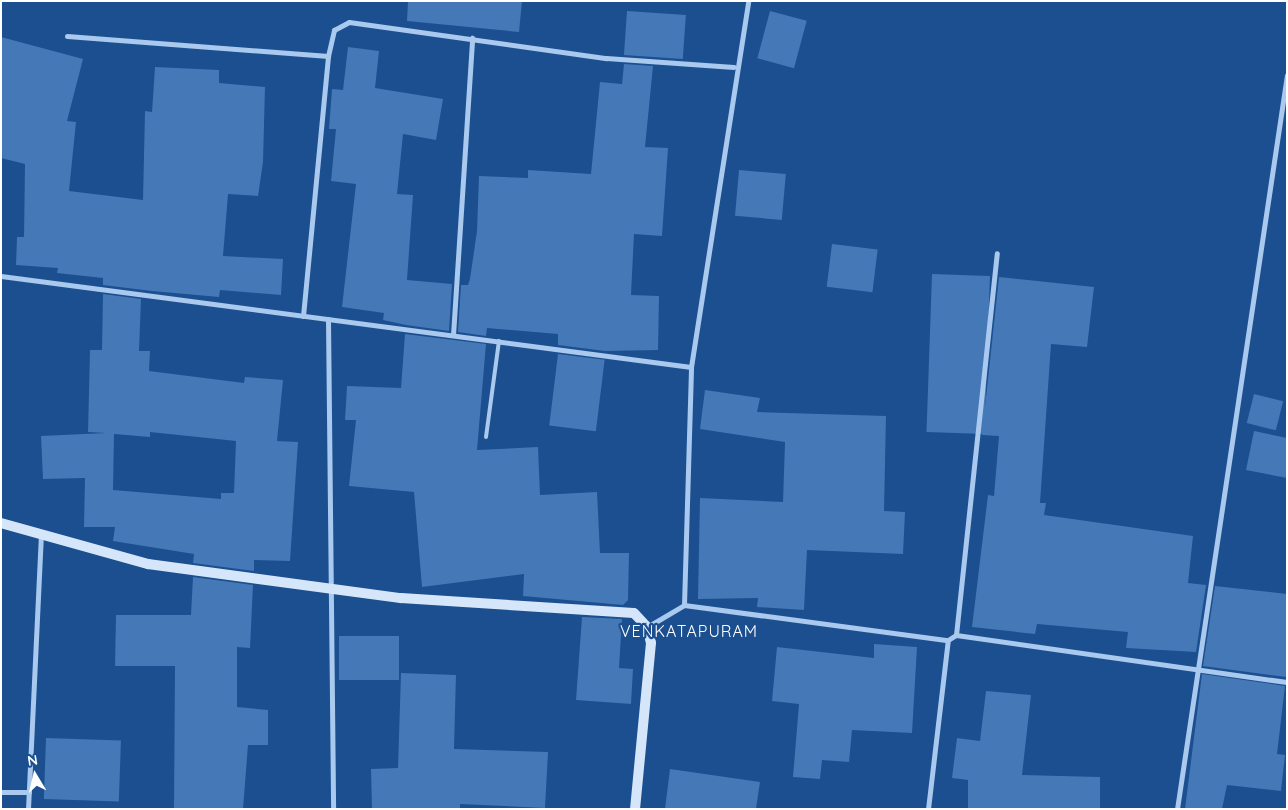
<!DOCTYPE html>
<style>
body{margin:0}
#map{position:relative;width:1288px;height:810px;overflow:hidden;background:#1b4f8f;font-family:Quicksand,sans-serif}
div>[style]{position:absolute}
.building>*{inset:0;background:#4478b7;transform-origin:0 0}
.service>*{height:4px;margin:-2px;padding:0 2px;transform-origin:2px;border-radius:2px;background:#a9c9ee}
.minor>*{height:5px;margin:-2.5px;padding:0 2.5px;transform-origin:2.5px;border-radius:2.5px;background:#a9c9ee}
.secondary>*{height:10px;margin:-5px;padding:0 5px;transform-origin:5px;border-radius:5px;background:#d6e6fa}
span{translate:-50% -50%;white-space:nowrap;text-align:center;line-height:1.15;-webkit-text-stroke:4.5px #1b4f8f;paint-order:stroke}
.quarter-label{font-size:16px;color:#fff;letter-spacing:1px}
.frame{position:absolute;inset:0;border:2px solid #fff;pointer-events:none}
.north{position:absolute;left:10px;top:750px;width:50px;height:50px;-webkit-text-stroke:4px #1b4f8f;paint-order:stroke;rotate:351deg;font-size:14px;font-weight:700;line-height:20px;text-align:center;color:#fff}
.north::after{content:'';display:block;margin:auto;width:18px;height:22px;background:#fff;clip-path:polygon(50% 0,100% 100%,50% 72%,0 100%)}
</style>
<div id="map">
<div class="building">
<div style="clip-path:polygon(408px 1px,522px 1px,519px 32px,407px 21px)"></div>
<div style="left:627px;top:11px;width:59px;height:44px;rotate:4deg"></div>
<div style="left:770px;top:11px;width:38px;height:49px;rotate:15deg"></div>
<div style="clip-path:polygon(1px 37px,83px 59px,67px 121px,76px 122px,69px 191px,143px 200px,145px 111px,152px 112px,155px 67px,219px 70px,219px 83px,265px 87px,263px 162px,258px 196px,228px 194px,223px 256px,283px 259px,281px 295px,220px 290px,219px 297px,152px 291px,103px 285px,103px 278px,57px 273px,58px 268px,16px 265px,17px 237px,24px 237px,25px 164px,1px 158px)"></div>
<div style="clip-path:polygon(348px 47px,379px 51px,375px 88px,443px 99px,436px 140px,403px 134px,397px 194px,413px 195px,407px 280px,452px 284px,449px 331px,406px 325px,383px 320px,384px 313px,342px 307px,356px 184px,331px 181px,336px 129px,329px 129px,332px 89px,343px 90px)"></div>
<div style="clip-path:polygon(624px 64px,653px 66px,645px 147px,668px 148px,662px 236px,634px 234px,631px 295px,659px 296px,658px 350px,605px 351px,558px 345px,558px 334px,487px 328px,486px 336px,458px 332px,461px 285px,468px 285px,470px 279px,477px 231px,479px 176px,528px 178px,528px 170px,591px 174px,600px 82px,622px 84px)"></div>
<div style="left:739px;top:170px;width:47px;height:46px;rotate:5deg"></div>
<div style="left:832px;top:244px;width:46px;height:43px;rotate:7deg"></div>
<div style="left:932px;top:274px;width:58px;height:158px;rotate:2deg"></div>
<div style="clip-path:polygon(999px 277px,1094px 287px,1087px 347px,1051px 344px,1040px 503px,1046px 503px,1044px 515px,1193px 536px,1188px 583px,1206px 585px,1196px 652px,1126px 648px,1128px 632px,1037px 624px,1035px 634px,972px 627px,988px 495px,994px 496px,999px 436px,982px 435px)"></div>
<div style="clip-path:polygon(evenodd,103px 294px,141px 299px,139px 351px,150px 351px,149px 371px,244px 383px,245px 377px,283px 380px,277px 441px,298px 442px,290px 561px,254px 560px,254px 571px,193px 563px,194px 554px,113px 541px,115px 527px,84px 527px,85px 478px,43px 479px,41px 436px,106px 433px,88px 432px,90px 350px,102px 350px,103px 294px,150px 432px,236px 441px,234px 493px,221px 493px,221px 499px,113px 490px,114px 434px,150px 437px,150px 432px)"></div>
<div style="clip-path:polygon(405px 334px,486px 344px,477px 450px,538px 447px,540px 495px,597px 492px,600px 553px,629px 553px,628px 600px,623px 605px,523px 596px,524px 574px,422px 587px,414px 492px,349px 486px,356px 420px,345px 420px,347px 386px,401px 388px)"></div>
<div style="left:558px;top:354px;width:47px;height:72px;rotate:7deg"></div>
<div style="clip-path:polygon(705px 390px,760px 398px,757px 412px,886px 416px,884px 511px,905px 512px,903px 554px,807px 550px,804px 610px,757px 607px,758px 598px,698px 599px,700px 498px,783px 502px,785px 442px,700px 429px)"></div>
<div style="left:1254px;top:394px;width:30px;height:30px;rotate:14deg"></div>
<div style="clip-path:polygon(1254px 431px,1287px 438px,1287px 478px,1246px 470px)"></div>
<div style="clip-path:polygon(193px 577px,253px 585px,250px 648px,237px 647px,237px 707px,268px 710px,268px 745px,248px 745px,243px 809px,174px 809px,175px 666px,115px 666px,116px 615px,191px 615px)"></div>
<div style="clip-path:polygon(1215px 586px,1287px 594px,1286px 677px,1203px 666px)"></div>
<div style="clip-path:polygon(582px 617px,622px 619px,619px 668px,633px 669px,631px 704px,576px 700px)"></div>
<div style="left:339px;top:636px;width:60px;height:44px"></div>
<div style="clip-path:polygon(874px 644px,917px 647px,912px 733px,852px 730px,849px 762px,822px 760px,820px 779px,793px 777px,799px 704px,772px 701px,777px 647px,874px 658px)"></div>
<div style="clip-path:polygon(401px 673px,456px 675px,454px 749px,548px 752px,545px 808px,460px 804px,460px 809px,372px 809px,371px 769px,398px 768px)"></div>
<div style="clip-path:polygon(1202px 674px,1285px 686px,1277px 754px,1285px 755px,1281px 791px,1227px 785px,1222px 809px,1185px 809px)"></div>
<div style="clip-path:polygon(986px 691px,1031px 695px,1022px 775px,1100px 777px,1100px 809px,968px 809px,968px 780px,952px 778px,957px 738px,980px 741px)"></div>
<div style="left:46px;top:738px;width:75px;height:61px;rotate:2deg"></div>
<div style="clip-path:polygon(670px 769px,760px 782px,756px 809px,665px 809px)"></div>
</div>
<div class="service">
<div style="left:486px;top:437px;width:97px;rotate:-82.3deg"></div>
</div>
<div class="minor">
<div style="left:67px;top:36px;width:262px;rotate:4.4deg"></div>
<div style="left:328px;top:56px;width:27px;rotate:-77deg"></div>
<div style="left:334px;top:30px;width:17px;rotate:-28deg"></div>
<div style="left:349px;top:22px;width:260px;rotate:8deg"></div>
<div style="left:606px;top:58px;width:128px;rotate:4deg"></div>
<div style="left:1px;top:276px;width:696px;rotate:7.51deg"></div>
<div style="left:303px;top:316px;width:261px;rotate:-84.5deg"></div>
<div style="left:328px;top:319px;width:490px;rotate:89.4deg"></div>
<div style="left:453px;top:335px;width:298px;rotate:-86.3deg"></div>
<div style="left:684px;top:605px;width:266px;rotate:7.6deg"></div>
<div style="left:948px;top:640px;width:9px;rotate:-32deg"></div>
<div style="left:956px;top:635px;width:334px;rotate:8.1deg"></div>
<div style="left:647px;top:627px;width:43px;rotate:-30.7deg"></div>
<div style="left:684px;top:605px;width:238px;rotate:-88.3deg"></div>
<div style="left:691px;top:367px;width:370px;rotate:-81.1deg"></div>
<div style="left:956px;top:635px;width:384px;rotate:-83.9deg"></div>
<div style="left:1px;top:792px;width:28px"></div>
<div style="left:28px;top:809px;width:272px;rotate:-87.3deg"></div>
<div style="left:928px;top:809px;width:170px;rotate:-83.3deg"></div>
<div style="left:1177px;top:809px;width:742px;rotate:-81.48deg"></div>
</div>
<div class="secondary">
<div style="left:1px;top:523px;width:153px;rotate:15.6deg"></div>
<div style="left:148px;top:564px;width:255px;rotate:7.7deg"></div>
<div style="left:401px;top:598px;width:233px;rotate:3.7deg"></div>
<div style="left:634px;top:613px;width:19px;rotate:47deg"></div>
<div style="left:647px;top:627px;width:16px;rotate:76deg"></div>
<div style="left:651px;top:643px;width:167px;rotate:95.5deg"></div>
</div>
<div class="quarter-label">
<span style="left:689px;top:631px">VENKATAPURAM</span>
</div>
<div class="frame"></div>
<div class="north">N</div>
</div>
